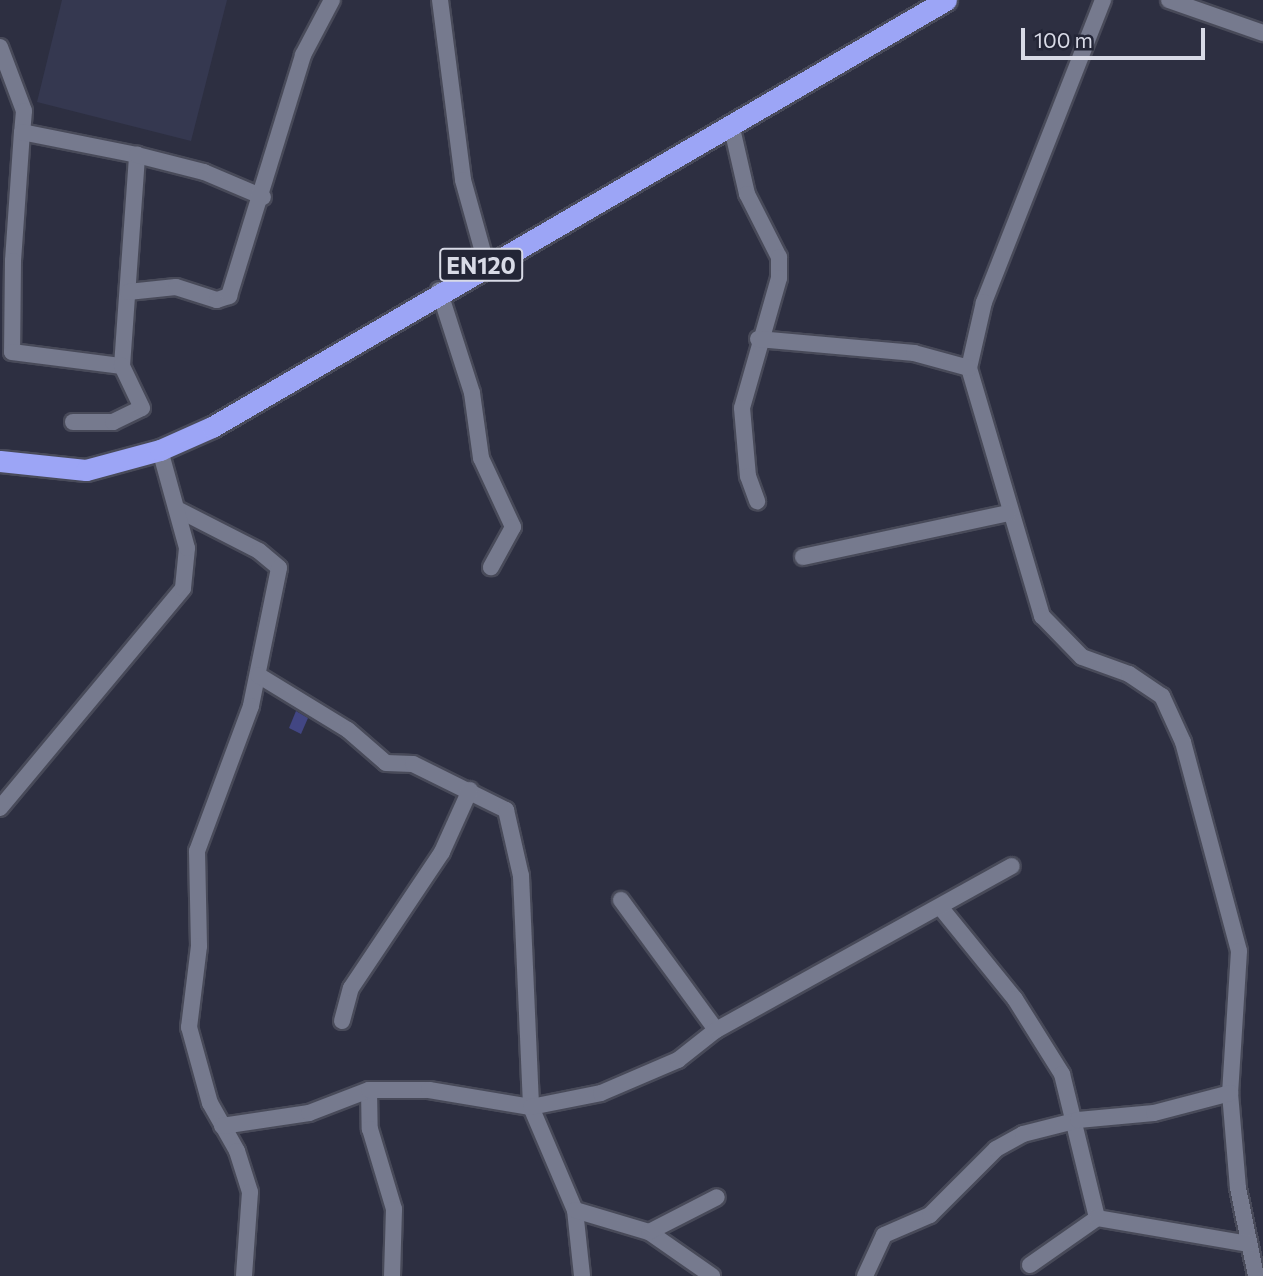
<!DOCTYPE html>
<style>
body{margin:0}
#map{position:relative;width:1263px;height:1276px;overflow:hidden;background:#2d2f41;font-family:Commissioner,sans-serif}
div>[style]{position:absolute}
.built>*{inset:0;background:#353850}
.building>*{inset:0;background:#424683}
.roads{filter:drop-shadow(2px 0 #484a59) drop-shadow(-2px 0 #484a59) drop-shadow(0 2px #484a59) drop-shadow(0 -2px #484a59)}
.minor>*{height:16px;margin:-8px;padding:0 8px;transform-origin:8px;border-radius:8px;background:#767a8e}
.highway>*{height:21px;margin:-10.5px;padding:0 10.5px;transform-origin:10.5px;border-radius:10.5px;background:#9ca5f6}
span{translate:-50% -50%;white-space:nowrap;text-align:center;line-height:1.15;-webkit-text-stroke:6px #232536;paint-order:stroke}
.shield-label span{padding:2px 5px;background:#232536;border:2px solid;border-radius:5px;-webkit-text-stroke-width:0}
.shield-label{font-size:23px;color:#d8dae6;font-weight:700}
.scale{position:absolute;left:1021px;top:28px;width:184px;height:32px;box-sizing:border-box;border:4px solid #d8dae6;border-top:0;padding-left:9px;font-size:21px;line-height:24px;white-space:nowrap;color:#d8dae6;-webkit-text-stroke:5px #232536;paint-order:stroke}
</style>
<div id="map">
<div class="built">
<div style="clip-path:polygon(62px 0,227px 0,191px 141px,37px 102px)"></div>
</div>
<div class="building">
<div style="clip-path:polygon(296px 711px,308px 718px,301px 734px,289px 728px)"></div>
</div>
<div class="roads">
<div class="minor">
<div style="left:440px;top:0;width:181px;rotate:82.7deg"></div>
<div style="left:463px;top:180px;width:86px;rotate:74.5deg"></div>
<div style="left:1103px;top:0;width:325px;rotate:111.5deg"></div>
<div style="left:984px;top:302px;width:68px;rotate:102.8deg"></div>
<div style="left:969px;top:368px;width:259px;rotate:73.6deg"></div>
<div style="left:1042px;top:616px;width:57px;rotate:45.7deg"></div>
<div style="left:1082px;top:657px;width:50px;rotate:19.9deg"></div>
<div style="left:1129px;top:674px;width:40px;rotate:34deg"></div>
<div style="left:1162px;top:696px;width:51px;rotate:65.5deg"></div>
<div style="left:1183px;top:742px;width:216px;rotate:75deg"></div>
<div style="left:1239px;top:951px;width:142px;rotate:93.6deg"></div>
<div style="left:1230px;top:1093px;width:95px;rotate:85.2deg"></div>
<div style="left:1238px;top:1188px;width:90px;rotate:78.4deg"></div>
<div style="left:1169px;top:0;width:100px;rotate:19.3deg"></div>
<div style="left:0;top:47px;width:68px;rotate:69.4deg"></div>
<div style="left:24px;top:111px;width:21px;rotate:95deg"></div>
<div style="left:22px;top:132px;width:129px;rotate:94deg"></div>
<div style="left:13px;top:261px;width:91px;rotate:90.6deg"></div>
<div style="left:12px;top:352px;width:111px;rotate:7.3deg"></div>
<div style="left:122px;top:366px;width:212px;rotate:-85.9deg"></div>
<div style="left:137px;top:155px;width:117px;rotate:-168.7deg"></div>
<div style="left:731px;top:124px;width:72px;rotate:77.1deg"></div>
<div style="left:747px;top:194px;width:71px;rotate:63.1deg"></div>
<div style="left:779px;top:257px;width:21px;rotate:90deg"></div>
<div style="left:779px;top:278px;width:135px;rotate:105.9deg"></div>
<div style="left:742px;top:408px;width:68px;rotate:85deg"></div>
<div style="left:748px;top:476px;width:27px;rotate:70deg"></div>
<div style="left:137px;top:155px;width:69px;rotate:14.2deg"></div>
<div style="left:204px;top:172px;width:64px;rotate:23deg"></div>
<div style="left:439px;top:290px;width:108px;rotate:72.2deg"></div>
<div style="left:472px;top:393px;width:66px;rotate:82.1deg"></div>
<div style="left:481px;top:458px;width:76px;rotate:65.1deg"></div>
<div style="left:513px;top:527px;width:46px;rotate:118.8deg"></div>
<div style="left:128px;top:292px;width:48px;rotate:-5.9deg"></div>
<div style="left:176px;top:287px;width:43px;rotate:17.6deg"></div>
<div style="left:217px;top:300px;width:13px;rotate:-18deg"></div>
<div style="left:229px;top:296px;width:252px;rotate:-72.9deg"></div>
<div style="left:303px;top:55px;width:62px;rotate:-62.2deg"></div>
<div style="left:758px;top:339px;width:157px;rotate:5.1deg"></div>
<div style="left:914px;top:353px;width:57px;rotate:15.3deg"></div>
<div style="left:73px;top:422px;width:40px"></div>
<div style="left:113px;top:422px;width:32px;rotate:-26deg"></div>
<div style="left:142px;top:408px;width:47px;rotate:-115.5deg"></div>
<div style="left:177px;top:509px;width:92px;rotate:27.1deg"></div>
<div style="left:259px;top:551px;width:26px;rotate:40deg"></div>
<div style="left:279px;top:568px;width:141px;rotate:101.5deg"></div>
<div style="left:251px;top:706px;width:155px;rotate:110.4deg"></div>
<div style="left:197px;top:851px;width:95px;rotate:88.8deg"></div>
<div style="left:199px;top:946px;width:82px;rotate:97deg"></div>
<div style="left:189px;top:1027px;width:79px;rotate:74.6deg"></div>
<div style="left:210px;top:1103px;width:55px;rotate:60.6deg"></div>
<div style="left:237px;top:1151px;width:43px;rotate:72.4deg"></div>
<div style="left:250px;top:1192px;width:84px;rotate:94.1deg"></div>
<div style="left:803px;top:557px;width:210px;rotate:-12.1deg"></div>
<div style="left:258px;top:675px;width:105px;rotate:31.4deg"></div>
<div style="left:348px;top:730px;width:50px;rotate:41deg"></div>
<div style="left:386px;top:763px;width:27px;rotate:2deg"></div>
<div style="left:413px;top:764px;width:104px;rotate:26.3deg"></div>
<div style="left:506px;top:810px;width:68px;rotate:77.2deg"></div>
<div style="left:521px;top:876px;width:231px;rotate:87.5deg"></div>
<div style="left:531px;top:1107px;width:112px;rotate:66.9deg"></div>
<div style="left:575px;top:1210px;width:66px;rotate:83.9deg"></div>
<div style="left:0;top:808px;width:286px;rotate:-50.2deg"></div>
<div style="left:183px;top:588px;width:40px;rotate:-84.3deg"></div>
<div style="left:187px;top:548px;width:102px;rotate:-105.4deg"></div>
<div style="left:621px;top:900px;width:161px;rotate:53.8deg"></div>
<div style="left:941px;top:908px;width:117px;rotate:50.9deg"></div>
<div style="left:1015px;top:999px;width:89px;rotate:57.9deg"></div>
<div style="left:1062px;top:1074px;width:148px;rotate:76.3deg"></div>
<div style="left:342px;top:1021px;width:34px;rotate:-75deg"></div>
<div style="left:351px;top:988px;width:164px;rotate:-56.2deg"></div>
<div style="left:442px;top:852px;width:68px;rotate:-65.7deg"></div>
<div style="left:369px;top:1090px;width:39px;rotate:89deg"></div>
<div style="left:370px;top:1129px;width:84px;rotate:73.3deg"></div>
<div style="left:394px;top:1209px;width:67px;rotate:91.7deg"></div>
<div style="left:222px;top:1126px;width:88px;rotate:-8.5deg"></div>
<div style="left:309px;top:1113px;width:64px;rotate:-21deg"></div>
<div style="left:369px;top:1090px;width:60px"></div>
<div style="left:429px;top:1090px;width:103px;rotate:9.5deg"></div>
<div style="left:531px;top:1107px;width:71px;rotate:-11.3deg"></div>
<div style="left:601px;top:1093px;width:84px;rotate:-23.2deg"></div>
<div style="left:678px;top:1060px;width:48px;rotate:-38.3deg"></div>
<div style="left:716px;top:1030px;width:338px;rotate:-29deg"></div>
<div style="left:575px;top:1210px;width:77px;rotate:16.6deg"></div>
<div style="left:649px;top:1232px;width:77px;rotate:34.9deg"></div>
<div style="left:649px;top:1232px;width:76px;rotate:-27.2deg"></div>
<div style="left:1030px;top:1265px;width:82px;rotate:-35deg"></div>
<div style="left:1097px;top:1218px;width:154px;rotate:9.7deg"></div>
<div style="left:865px;top:1276px;width:45px;rotate:-65.1deg"></div>
<div style="left:884px;top:1235px;width:50px;rotate:-23.5deg"></div>
<div style="left:930px;top:1215px;width:93px;rotate:-45deg"></div>
<div style="left:996px;top:1149px;width:31px;rotate:-29deg"></div>
<div style="left:1023px;top:1134px;width:57px;rotate:-14.3deg"></div>
<div style="left:1078px;top:1120px;width:76px;rotate:-5.3deg"></div>
<div style="left:1154px;top:1113px;width:79px;rotate:-14.7deg"></div>
</div>
<div class="highway">
<div style="left:0;top:461px;width:86px;rotate:6deg"></div>
<div style="left:86px;top:470px;width:77px;rotate:-15.1deg"></div>
<div style="left:160px;top:450px;width:57px;rotate:-23.9deg"></div>
<div style="left:212px;top:427px;width:849px;rotate:-30.19deg"></div>
</div>
</div>
<div class="shield-label">
<span style="left:481px;top:265px">EN120</span>
</div>
<div class="scale">100 m</div>
</div>
